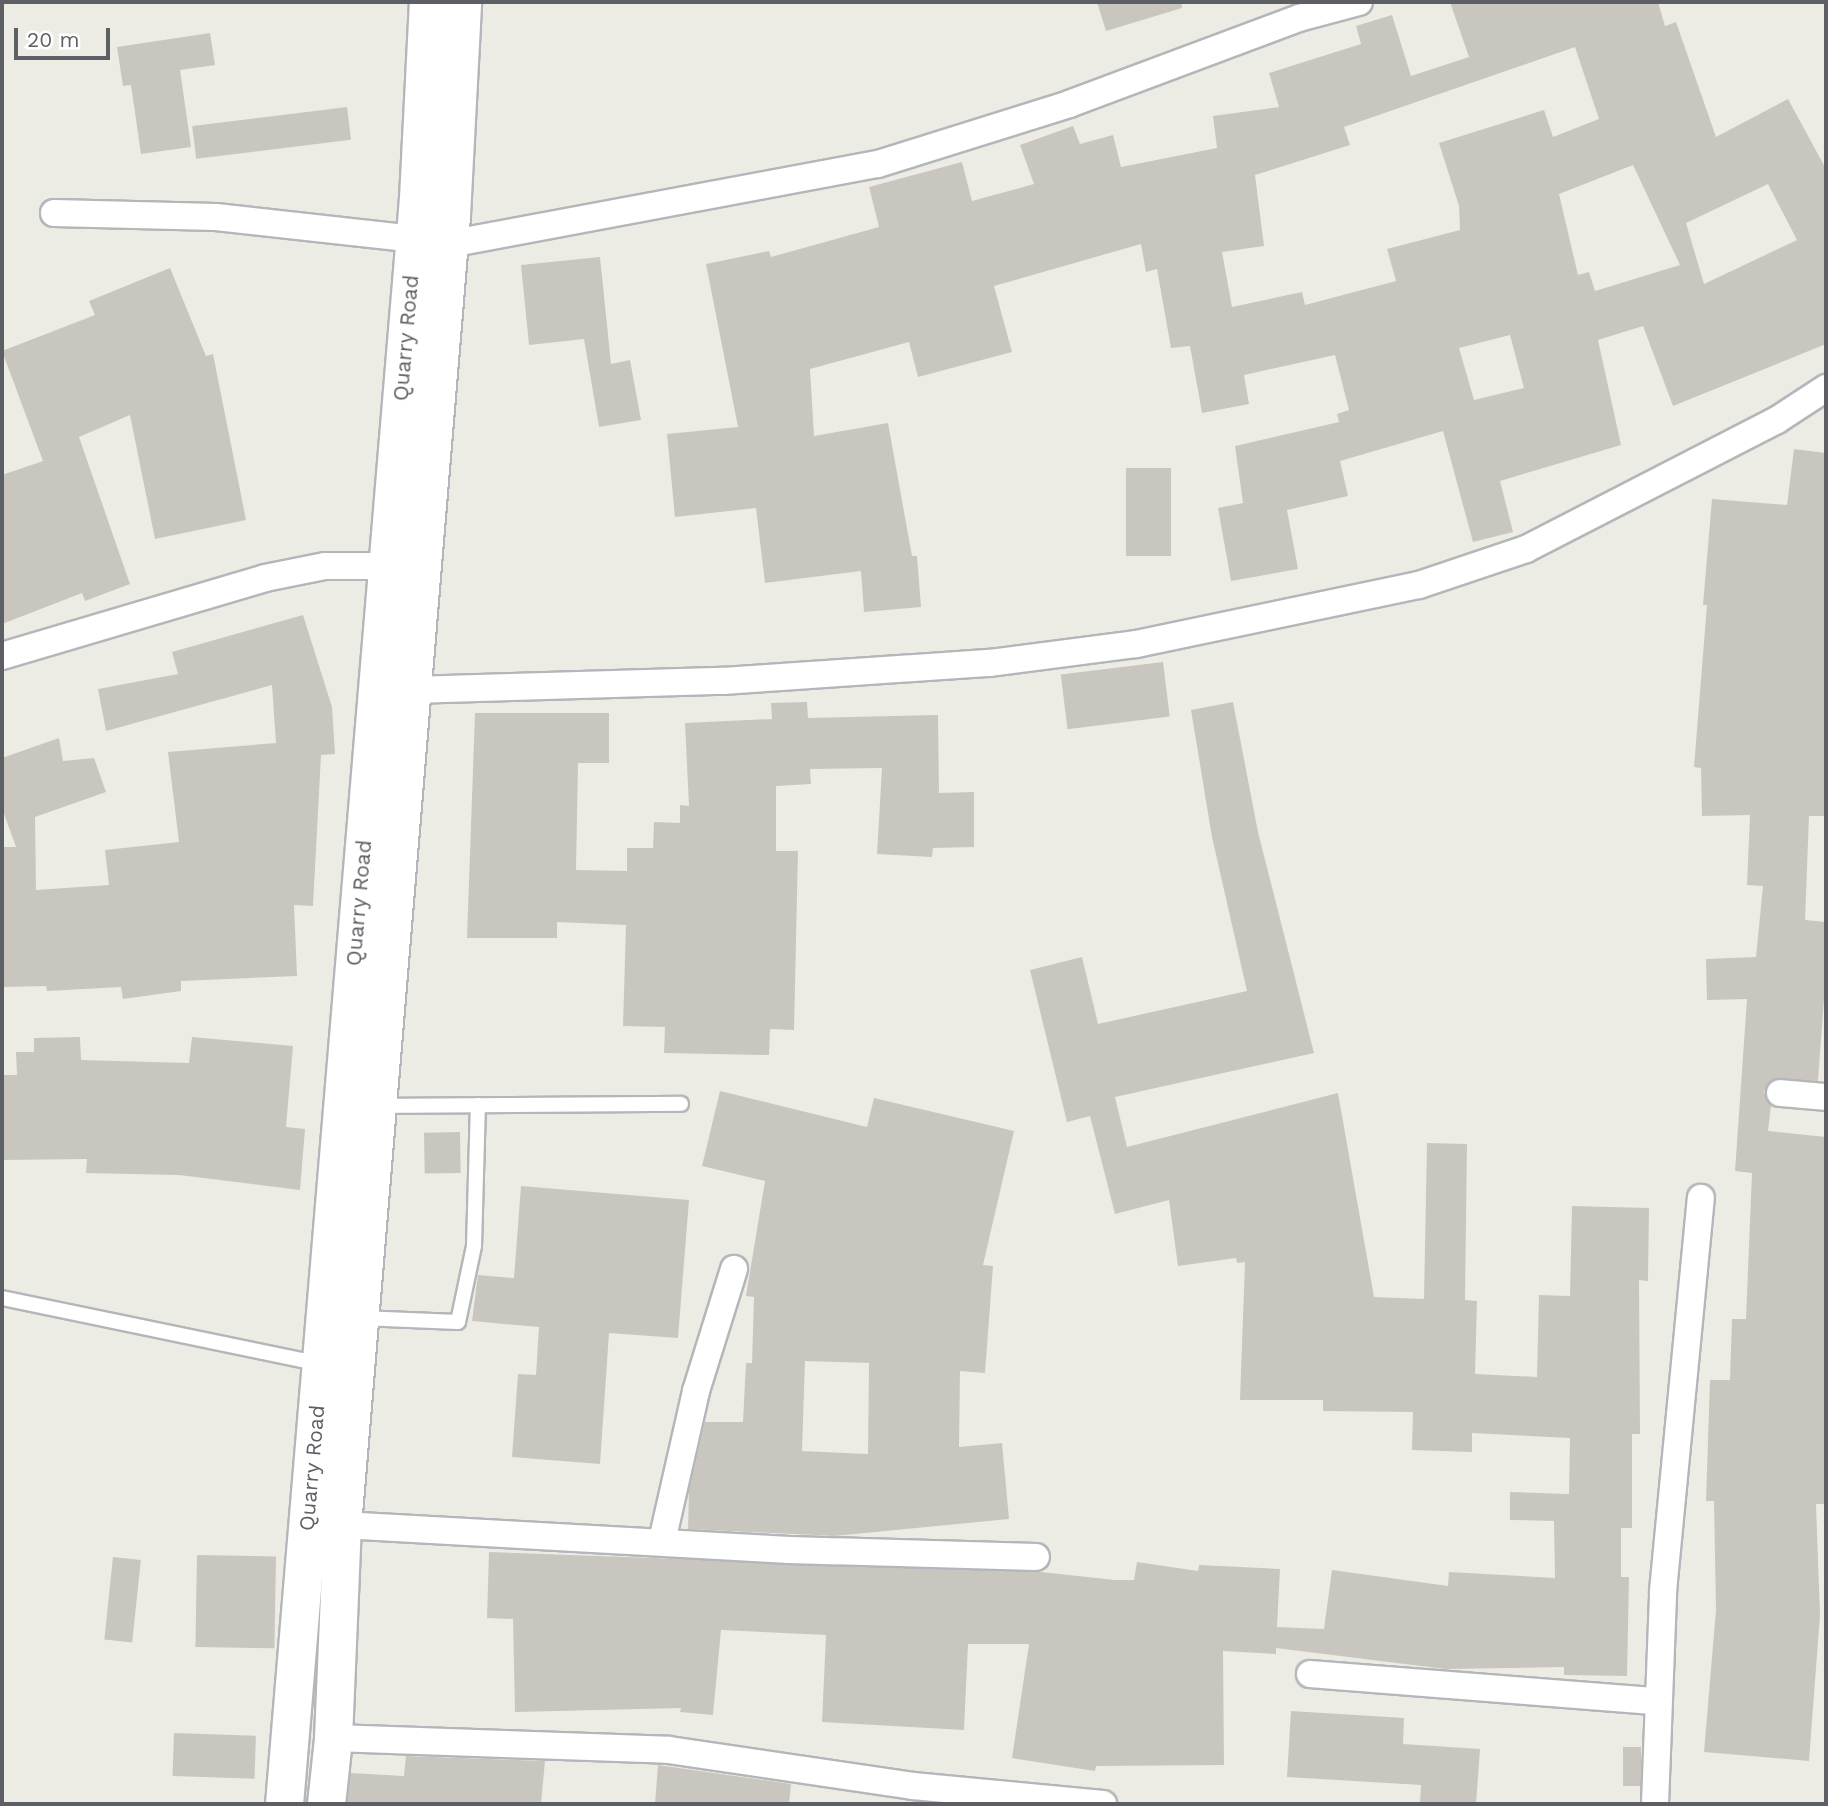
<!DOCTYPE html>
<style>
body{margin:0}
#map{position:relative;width:1828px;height:1806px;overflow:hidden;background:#edece4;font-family:"Work Sans",sans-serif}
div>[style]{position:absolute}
.building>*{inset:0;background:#c9c6c0;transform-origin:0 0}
.roads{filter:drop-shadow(2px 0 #b4b6ba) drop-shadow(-2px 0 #b4b6ba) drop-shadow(0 2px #b4b6ba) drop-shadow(0 -2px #b4b6ba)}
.lane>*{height:14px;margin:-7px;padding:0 7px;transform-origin:7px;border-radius:7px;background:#fff}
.street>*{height:26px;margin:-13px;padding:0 13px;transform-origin:13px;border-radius:13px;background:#fff}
.secondary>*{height:37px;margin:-18.5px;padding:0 18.5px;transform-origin:18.5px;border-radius:18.5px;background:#fff}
span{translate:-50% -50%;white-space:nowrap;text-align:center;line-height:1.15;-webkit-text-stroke:7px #fff;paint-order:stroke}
.street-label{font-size:21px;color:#5c5f63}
.frame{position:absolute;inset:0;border:4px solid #5c5f63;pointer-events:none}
.scale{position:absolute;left:14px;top:28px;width:96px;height:32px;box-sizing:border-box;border:4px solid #5c5f63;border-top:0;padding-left:9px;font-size:21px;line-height:24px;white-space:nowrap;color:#5c5f63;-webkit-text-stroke:5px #fff;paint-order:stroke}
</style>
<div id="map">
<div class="building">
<div style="clip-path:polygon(1097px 2px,1181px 2px,1182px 8px,1106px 31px)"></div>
<div style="clip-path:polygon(evenodd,1450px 2px,1658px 2px,1665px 26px,1676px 22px,1716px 137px,1788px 99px,1826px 169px,1826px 344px,1673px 406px,1643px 326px,1598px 340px,1621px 445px,1500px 481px,1513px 532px,1473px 542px,1443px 431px,1340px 461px,1348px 496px,1287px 510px,1298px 569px,1231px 581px,1218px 508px,1243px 503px,1235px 446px,1339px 422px,1337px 414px,1349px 410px,1335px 355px,1244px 375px,1249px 404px,1202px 413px,1190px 346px,1171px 348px,1157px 269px,1146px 272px,1141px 244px,994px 286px,1012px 352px,918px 377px,909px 342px,810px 369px,814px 436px,888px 423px,912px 556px,917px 556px,921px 607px,864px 612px,861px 571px,765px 583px,756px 508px,675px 517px,667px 434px,738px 427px,706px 264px,769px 251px,771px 257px,879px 227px,869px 187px,962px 162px,972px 201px,1034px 184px,1020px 145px,1073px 126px,1080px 144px,1113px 135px,1121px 167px,1217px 148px,1213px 116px,1279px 107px,1269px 73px,1361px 44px,1356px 26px,1392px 15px,1411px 76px,1469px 57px,1450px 2px,1575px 47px,1599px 119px,1553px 137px,1544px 110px,1439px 143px,1459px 206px,1460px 230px,1387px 249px,1396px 281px,1305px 305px,1302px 292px,1232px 307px,1222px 252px,1264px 246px,1255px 175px,1350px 145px,1344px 127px,1575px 47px,1450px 2px,1633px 165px,1680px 265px,1595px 291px,1589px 272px,1578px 275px,1559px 194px,1633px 165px,1450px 2px,1768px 184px,1797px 240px,1704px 284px,1686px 223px,1768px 184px,1450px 2px,1510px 335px,1524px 388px,1474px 400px,1459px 348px,1510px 335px)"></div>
<div style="clip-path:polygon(210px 33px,215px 65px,180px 70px,191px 147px,141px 154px,131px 85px,123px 86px,117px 47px)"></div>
<div style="left:347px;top:107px;width:33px;height:156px;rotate:83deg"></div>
<div style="clip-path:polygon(600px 257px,611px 364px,630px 360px,641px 420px,599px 427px,584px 339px,529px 345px,521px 265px)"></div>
<div style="clip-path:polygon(170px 268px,206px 356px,213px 354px,246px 520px,155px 539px,130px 415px,79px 437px,130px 584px,85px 601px,82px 593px,2px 624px,2px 475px,43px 461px,2px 351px,95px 315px,89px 301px)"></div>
<div style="clip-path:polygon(1794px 449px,1826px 453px,1826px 816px,1809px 816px,1805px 920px,1826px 922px,1826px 971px,1818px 1081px,1774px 1079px,1764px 1092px,1771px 1106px,1768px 1131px,1826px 1137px,1826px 1504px,1816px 1504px,1820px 1615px,1809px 1761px,1704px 1752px,1716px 1610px,1714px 1501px,1706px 1501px,1710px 1380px,1730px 1380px,1732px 1319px,1746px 1319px,1752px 1173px,1735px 1171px,1747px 999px,1707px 1000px,1706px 959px,1756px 957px,1763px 886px,1747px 885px,1750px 815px,1702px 816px,1701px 768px,1694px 767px,1707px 605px,1703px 605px,1712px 499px,1787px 505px)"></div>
<div style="left:1171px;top:468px;width:88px;height:45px;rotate:90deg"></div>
<div style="clip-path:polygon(303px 615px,332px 707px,335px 754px,321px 755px,313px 906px,294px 905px,297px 976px,181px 981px,181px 991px,123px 999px,121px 987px,47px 991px,46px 986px,2px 987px,2px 847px,16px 847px,2px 808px,2px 758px,59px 738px,63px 761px,94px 758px,106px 792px,35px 817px,36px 890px,109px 885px,105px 850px,179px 842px,168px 752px,276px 743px,272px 685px,106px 731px,98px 689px,178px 674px,172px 652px)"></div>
<div style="left:1163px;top:662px;width:55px;height:103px;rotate:83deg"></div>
<div style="clip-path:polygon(807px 702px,808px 718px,938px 715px,939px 793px,974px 792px,974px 847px,933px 848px,932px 857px,877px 854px,882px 768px,810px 769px,811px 784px,776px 786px,776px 851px,798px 851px,794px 1030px,770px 1029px,769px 1055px,664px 1053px,665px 1027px,623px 1026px,626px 925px,557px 922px,557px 938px,467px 938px,475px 713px,609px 713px,609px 763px,578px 763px,576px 870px,627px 871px,627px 848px,653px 848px,654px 822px,680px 823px,680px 805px,689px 806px,685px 723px,772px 719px,771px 703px)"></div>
<div style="clip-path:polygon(1233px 702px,1258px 832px,1314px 1053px,1115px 1097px,1127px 1147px,1338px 1093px,1374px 1297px,1424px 1299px,1427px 1143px,1467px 1144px,1465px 1300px,1477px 1301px,1475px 1374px,1537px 1377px,1539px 1295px,1570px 1296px,1572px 1206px,1649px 1208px,1648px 1281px,1639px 1280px,1640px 1434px,1632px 1434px,1632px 1528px,1621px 1528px,1621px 1577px,1629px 1577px,1627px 1676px,1564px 1675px,1564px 1667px,1445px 1669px,1276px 1648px,1276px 1654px,1223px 1651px,1224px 1765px,1096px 1766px,1095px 1771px,1012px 1758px,1029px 1644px,968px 1644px,964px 1730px,822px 1722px,826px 1635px,721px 1630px,713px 1715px,680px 1712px,681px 1708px,515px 1712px,513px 1619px,487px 1618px,489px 1552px,1041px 1572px,1115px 1580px,1134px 1580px,1137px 1562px,1198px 1571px,1199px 1565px,1280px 1569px,1277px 1627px,1324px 1629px,1332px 1570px,1448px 1586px,1449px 1572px,1555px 1578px,1554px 1521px,1510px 1520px,1510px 1492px,1569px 1494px,1570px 1438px,1472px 1433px,1472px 1452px,1412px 1450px,1413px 1412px,1323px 1411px,1323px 1400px,1240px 1400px,1245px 1262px,1237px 1263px,1236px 1258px,1178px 1266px,1169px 1200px,1115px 1214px,1090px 1116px,1067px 1122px,1030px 970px,1082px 957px,1098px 1024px,1247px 991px,1212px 837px,1191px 710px)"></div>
<div style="clip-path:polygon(80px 1037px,81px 1060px,189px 1063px,192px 1037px,293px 1046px,286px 1127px,305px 1129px,300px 1190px,179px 1175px,86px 1173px,87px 1159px,2px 1160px,2px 1075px,17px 1075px,16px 1052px,34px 1052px,34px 1038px)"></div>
<div style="clip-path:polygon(evenodd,720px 1091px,867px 1127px,874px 1098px,1014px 1131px,983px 1265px,993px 1266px,985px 1373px,960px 1371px,959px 1447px,1002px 1443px,1009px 1519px,834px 1536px,688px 1529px,689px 1491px,705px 1422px,743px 1422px,746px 1363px,752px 1363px,754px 1297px,746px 1296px,765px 1181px,702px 1166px,720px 1091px,805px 1361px,869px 1363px,868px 1454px,802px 1451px,805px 1361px)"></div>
<div style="left:460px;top:1132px;width:41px;height:36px;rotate:89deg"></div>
<div style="clip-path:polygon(521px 1186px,689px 1200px,678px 1338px,609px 1333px,600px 1464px,512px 1457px,518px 1374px,536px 1375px,539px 1327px,472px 1321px,478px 1275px,514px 1278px)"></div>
<div style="left:197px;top:1555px;width:79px;height:92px;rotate:1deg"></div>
<div style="left:113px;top:1557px;width:28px;height:83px;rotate:6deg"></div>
<div style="clip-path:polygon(1291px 1711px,1404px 1718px,1403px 1744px,1480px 1749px,1476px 1804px,1420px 1804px,1421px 1785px,1287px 1777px)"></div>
<div style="left:174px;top:1733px;width:82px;height:43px;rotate:2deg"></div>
<div style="left:1623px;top:1747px;width:18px;height:39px"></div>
<div style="clip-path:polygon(406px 1756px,545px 1761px,541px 1804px,347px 1804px,350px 1773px,404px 1776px)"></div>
<div style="clip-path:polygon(658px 1765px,791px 1784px,789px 1804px,655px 1804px)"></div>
</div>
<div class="roads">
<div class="lane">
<div style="left:378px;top:1106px;width:303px;rotate:-0.4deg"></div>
<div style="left:2px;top:1298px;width:325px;rotate:11.7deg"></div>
<div style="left:360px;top:1318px;width:98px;rotate:2.3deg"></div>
<div style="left:458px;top:1322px;width:78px;rotate:-78.1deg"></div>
<div style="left:474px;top:1246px;width:141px;rotate:-88.4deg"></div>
</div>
<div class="street">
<div style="left:54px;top:213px;width:162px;rotate:1.4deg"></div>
<div style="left:216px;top:217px;width:199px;rotate:6.3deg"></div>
<div style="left:449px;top:244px;width:436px;rotate:-10.6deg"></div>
<div style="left:878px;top:164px;width:200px;rotate:-17.4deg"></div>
<div style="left:1069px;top:104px;width:246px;rotate:-20.5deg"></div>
<div style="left:1299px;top:18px;width:62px;rotate:-14.9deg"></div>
<div style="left:2px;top:656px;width:274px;rotate:-16.5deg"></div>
<div style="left:265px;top:578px;width:61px;rotate:-11.3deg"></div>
<div style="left:325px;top:566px;width:62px"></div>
<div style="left:411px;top:690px;width:312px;rotate:-1.7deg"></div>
<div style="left:723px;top:681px;width:268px;rotate:-3.9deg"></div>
<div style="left:990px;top:663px;width:147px;rotate:-7.4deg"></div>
<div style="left:1136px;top:644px;width:289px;rotate:-11.8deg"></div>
<div style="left:1419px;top:585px;width:113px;rotate:-18.6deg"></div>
<div style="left:1526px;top:549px;width:282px;rotate:-27.2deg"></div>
<div style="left:1777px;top:420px;width:59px;rotate:-33.1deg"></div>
<div style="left:1780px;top:1093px;width:46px;rotate:5deg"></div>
<div style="left:342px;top:1525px;width:448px;rotate:3.2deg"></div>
<div style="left:789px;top:1550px;width:247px;rotate:1.6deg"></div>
<div style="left:662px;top:1541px;width:154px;rotate:-77.2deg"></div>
<div style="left:696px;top:1391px;width:128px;rotate:-72.7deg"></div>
<div style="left:1310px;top:1674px;width:347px;rotate:4.5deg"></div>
<div style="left:333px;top:1738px;width:336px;rotate:2deg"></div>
<div style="left:669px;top:1750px;width:247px;rotate:8.4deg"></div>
<div style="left:913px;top:1786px;width:191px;rotate:5.4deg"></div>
<div style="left:1655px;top:1804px;width:213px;rotate:-87.8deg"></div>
<div style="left:1663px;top:1591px;width:395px;rotate:-84.5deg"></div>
</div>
<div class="secondary">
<div style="left:284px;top:1804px;width:1612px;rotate:-85.23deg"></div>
<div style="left:418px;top:198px;width:196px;rotate:-87.1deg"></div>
<div style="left:326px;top:1804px;width:66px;rotate:-83.9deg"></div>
<div style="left:333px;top:1738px;width:213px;rotate:-87.6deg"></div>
<div style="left:342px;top:1525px;width:1315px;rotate:-85.24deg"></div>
<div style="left:451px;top:215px;width:213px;rotate:-87deg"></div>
</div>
</div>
<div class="street-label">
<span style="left:406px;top:338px;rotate:-85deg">Quarry Road</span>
<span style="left:359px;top:903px;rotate:-85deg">Quarry Road</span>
<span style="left:312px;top:1468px;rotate:-85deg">Quarry Road</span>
</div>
<div class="frame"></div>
<div class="scale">20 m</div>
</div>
